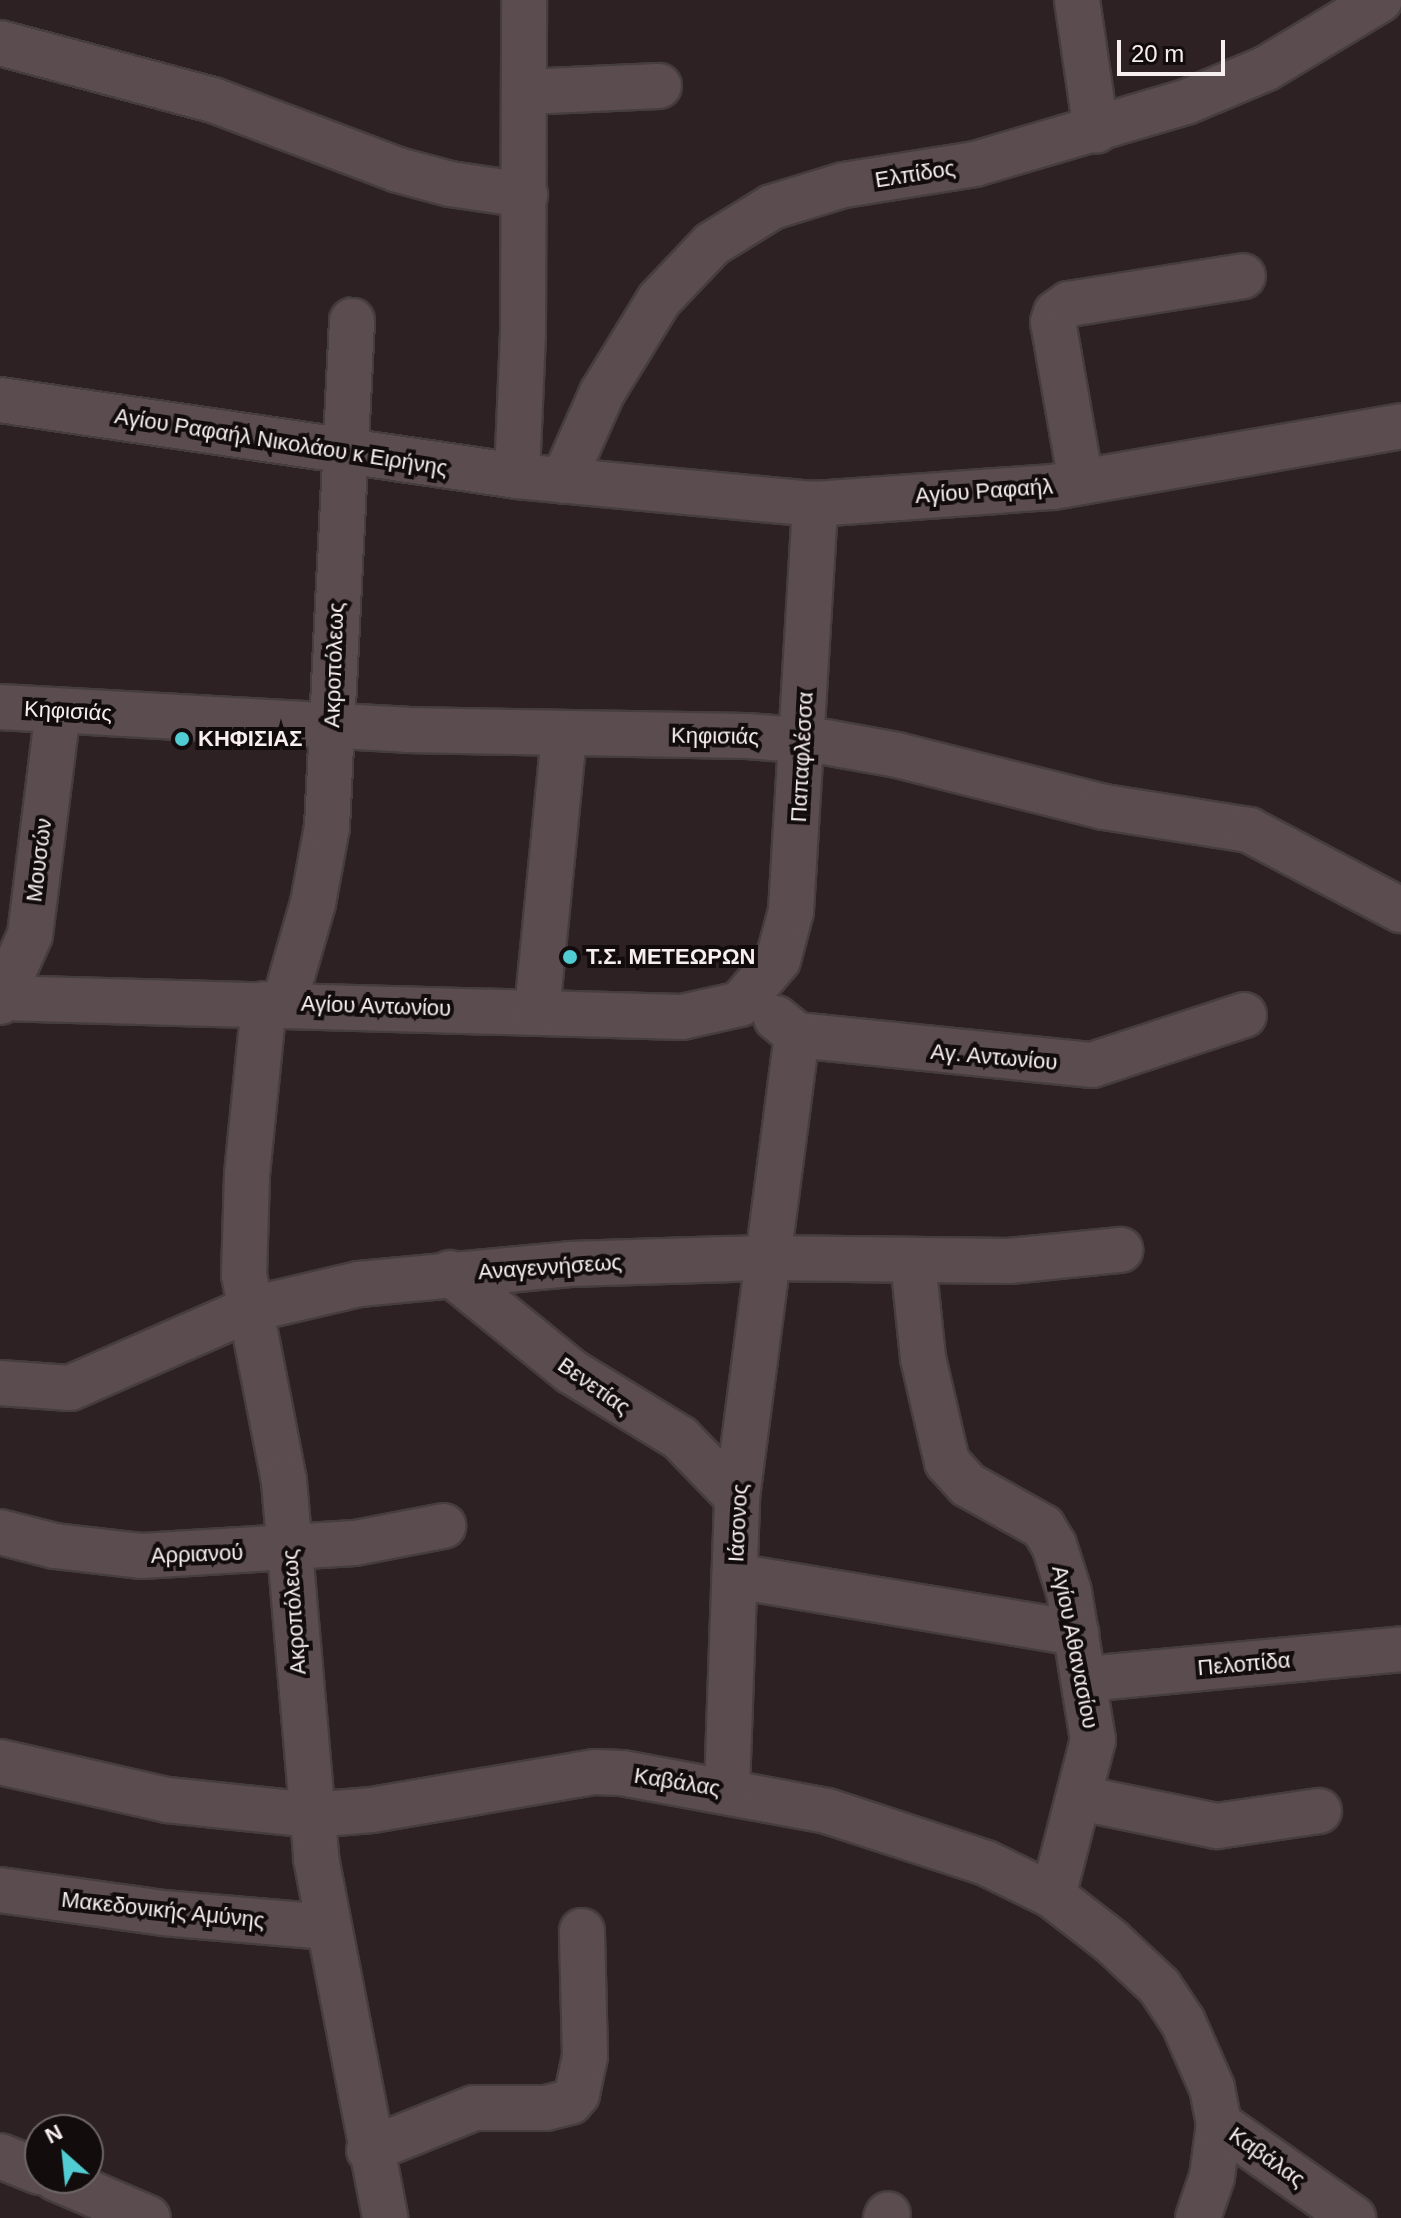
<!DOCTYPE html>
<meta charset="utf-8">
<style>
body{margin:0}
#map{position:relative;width:1401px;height:2218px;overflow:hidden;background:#2d2123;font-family:Helvetica,sans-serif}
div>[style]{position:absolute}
.roads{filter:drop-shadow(2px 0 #463d3e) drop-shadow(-2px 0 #463d3e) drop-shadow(0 2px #463d3e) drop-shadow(0 -2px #463d3e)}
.minor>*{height:44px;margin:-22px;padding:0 22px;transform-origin:22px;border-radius:22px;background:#5b4d4f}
.dots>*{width:22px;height:22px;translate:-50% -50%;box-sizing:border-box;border:4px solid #120c0d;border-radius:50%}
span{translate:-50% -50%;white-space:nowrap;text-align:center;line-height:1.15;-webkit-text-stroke:8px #120c0d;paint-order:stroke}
.street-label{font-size:22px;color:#f6eeef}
.poi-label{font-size:22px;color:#f6eeef;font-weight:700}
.left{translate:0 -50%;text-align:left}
.north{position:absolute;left:24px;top:2114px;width:80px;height:80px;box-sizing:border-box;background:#120c0d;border:2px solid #6d6667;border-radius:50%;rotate:333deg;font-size:22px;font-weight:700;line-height:32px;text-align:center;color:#f6eeef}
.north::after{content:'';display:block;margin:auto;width:28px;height:36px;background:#51ccd2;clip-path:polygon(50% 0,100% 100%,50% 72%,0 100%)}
.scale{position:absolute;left:1117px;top:40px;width:108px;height:36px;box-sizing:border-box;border:4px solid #f6eeef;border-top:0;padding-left:10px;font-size:24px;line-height:28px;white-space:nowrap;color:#f6eeef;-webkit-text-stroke:6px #120c0d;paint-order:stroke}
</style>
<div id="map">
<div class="roads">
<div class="minor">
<div style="left:1077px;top:0;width:132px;rotate:81.7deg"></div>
<div style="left:0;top:43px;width:220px;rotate:15deg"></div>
<div style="left:213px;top:100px;width:198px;rotate:20.7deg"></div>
<div style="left:398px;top:170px;width:54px;rotate:15.1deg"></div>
<div style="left:450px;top:184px;width:76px;rotate:8.3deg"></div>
<div style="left:525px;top:92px;width:134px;rotate:-2.6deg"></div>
<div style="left:0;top:400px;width:523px;rotate:8.36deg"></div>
<div style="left:517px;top:476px;width:299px;rotate:5.4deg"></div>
<div style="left:815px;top:504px;width:239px;rotate:-4.1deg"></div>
<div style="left:1053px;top:487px;width:353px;rotate:-9.9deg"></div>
<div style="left:517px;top:476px;width:143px;rotate:-87.6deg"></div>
<div style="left:523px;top:333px;width:333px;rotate:-89.8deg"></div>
<div style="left:563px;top:481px;width:96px;rotate:-66.1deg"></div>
<div style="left:602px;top:393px;width:109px;rotate:-58.5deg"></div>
<div style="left:659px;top:300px;width:77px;rotate:-46.6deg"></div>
<div style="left:712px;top:244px;width:70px;rotate:-31.7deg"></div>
<div style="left:772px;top:207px;width:75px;rotate:-17deg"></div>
<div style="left:844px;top:185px;width:133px;rotate:-9.1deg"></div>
<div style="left:975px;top:164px;width:220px;rotate:-16.4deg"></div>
<div style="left:1186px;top:102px;width:86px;rotate:-22.7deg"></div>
<div style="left:1265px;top:69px;width:134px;rotate:-31deg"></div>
<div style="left:1081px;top:482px;width:162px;rotate:-99.9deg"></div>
<div style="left:1053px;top:322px;width:9px;rotate:-72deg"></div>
<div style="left:1056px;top:313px;width:16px;rotate:-35deg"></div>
<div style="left:1069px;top:304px;width:176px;rotate:-9.1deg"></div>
<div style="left:0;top:707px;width:407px;rotate:3.2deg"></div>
<div style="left:406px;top:730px;width:341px;rotate:1deg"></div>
<div style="left:747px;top:736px;width:78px;rotate:4.4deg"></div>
<div style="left:825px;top:742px;width:73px;rotate:10.2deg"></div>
<div style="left:897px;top:755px;width:213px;rotate:14.1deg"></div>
<div style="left:1104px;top:807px;width:147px;rotate:9deg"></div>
<div style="left:1249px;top:830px;width:172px;rotate:27.8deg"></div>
<div style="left:0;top:998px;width:682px;rotate:1.6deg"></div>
<div style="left:682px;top:1017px;width:59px;rotate:-12.6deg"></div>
<div style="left:740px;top:1004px;width:58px;rotate:-49.2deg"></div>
<div style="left:778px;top:960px;width:51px;rotate:-75.1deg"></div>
<div style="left:791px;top:911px;width:408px;rotate:-86.6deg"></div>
<div style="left:0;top:1002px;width:73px;rotate:-65.9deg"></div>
<div style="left:30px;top:935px;width:226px;rotate:-82.9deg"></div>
<div style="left:264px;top:1004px;width:172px;rotate:95.7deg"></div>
<div style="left:247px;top:1175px;width:100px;rotate:91.7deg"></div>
<div style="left:244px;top:1275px;width:210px;rotate:79deg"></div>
<div style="left:284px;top:1481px;width:378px;rotate:85.1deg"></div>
<div style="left:316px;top:1858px;width:367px;rotate:79.1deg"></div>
<div style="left:284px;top:1004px;width:105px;rotate:-74deg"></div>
<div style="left:313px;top:903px;width:77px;rotate:-79.6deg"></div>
<div style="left:327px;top:827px;width:507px;rotate:-87.17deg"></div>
<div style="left:537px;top:1011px;width:277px;rotate:-84.4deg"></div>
<div style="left:776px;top:1018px;width:27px;rotate:39deg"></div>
<div style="left:797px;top:1035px;width:297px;rotate:5.8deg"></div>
<div style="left:1092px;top:1065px;width:160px;rotate:-18.2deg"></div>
<div style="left:913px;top:1261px;width:98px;rotate:84.1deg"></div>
<div style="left:923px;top:1358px;width:107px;rotate:77deg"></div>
<div style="left:947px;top:1462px;width:31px;rotate:48deg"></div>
<div style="left:968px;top:1485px;width:86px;rotate:29.2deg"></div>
<div style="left:1043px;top:1527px;width:21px;rotate:59deg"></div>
<div style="left:1054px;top:1545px;width:49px;rotate:72.3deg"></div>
<div style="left:1069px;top:1592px;width:150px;rotate:80.8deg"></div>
<div style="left:1093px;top:1740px;width:161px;rotate:104.4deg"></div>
<div style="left:450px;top:1273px;width:157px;rotate:39.1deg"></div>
<div style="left:572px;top:1372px;width:127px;rotate:31.4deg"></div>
<div style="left:680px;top:1438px;width:82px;rotate:46deg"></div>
<div style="left:0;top:1383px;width:70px;rotate:4.1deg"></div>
<div style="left:70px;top:1388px;width:194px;rotate:-23.7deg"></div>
<div style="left:248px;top:1310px;width:114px;rotate:-13.2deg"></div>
<div style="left:359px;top:1284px;width:212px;rotate:-5.4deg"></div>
<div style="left:570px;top:1264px;width:195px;rotate:-1.8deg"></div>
<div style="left:765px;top:1258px;width:244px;rotate:0.7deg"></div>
<div style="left:1009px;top:1261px;width:112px;rotate:-5.7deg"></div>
<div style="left:0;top:1532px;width:57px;rotate:14.3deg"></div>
<div style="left:55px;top:1546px;width:88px;rotate:6.6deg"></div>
<div style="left:142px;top:1556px;width:213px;rotate:-3.5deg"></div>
<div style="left:355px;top:1543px;width:90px;rotate:-10.9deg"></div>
<div style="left:735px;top:1576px;width:346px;rotate:9.5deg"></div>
<div style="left:1086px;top:1679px;width:316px;rotate:-5.4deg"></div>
<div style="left:0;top:1762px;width:171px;rotate:12.8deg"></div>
<div style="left:167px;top:1800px;width:145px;rotate:5.9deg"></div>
<div style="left:311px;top:1815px;width:61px;rotate:-4.7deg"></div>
<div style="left:372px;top:1810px;width:226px;rotate:-9.7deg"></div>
<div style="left:595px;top:1772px;width:27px;rotate:2deg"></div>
<div style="left:622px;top:1773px;width:208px;rotate:10.5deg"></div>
<div style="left:827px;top:1811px;width:167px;rotate:18.1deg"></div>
<div style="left:986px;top:1863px;width:75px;rotate:26.2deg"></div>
<div style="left:1053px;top:1896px;width:73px;rotate:37.8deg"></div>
<div style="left:1111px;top:1941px;width:66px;rotate:43.2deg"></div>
<div style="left:1159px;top:1986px;width:43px;rotate:56.3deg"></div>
<div style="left:1183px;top:2022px;width:72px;rotate:66.3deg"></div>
<div style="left:1212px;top:2088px;width:37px;rotate:79deg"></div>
<div style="left:1219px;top:2124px;width:53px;rotate:97.5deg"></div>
<div style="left:1212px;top:2177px;width:43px;rotate:108.9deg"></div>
<div style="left:727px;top:1789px;width:292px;rotate:-88deg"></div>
<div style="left:737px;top:1497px;width:466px;rotate:-82.6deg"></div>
<div style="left:1080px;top:1798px;width:140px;rotate:11.6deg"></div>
<div style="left:1217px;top:1826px;width:103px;rotate:-8.4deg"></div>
<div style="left:0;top:1890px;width:165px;rotate:8deg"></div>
<div style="left:163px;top:1913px;width:164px;rotate:4.9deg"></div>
<div style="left:1219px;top:2124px;width:164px;rotate:35deg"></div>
<div style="left:369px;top:2150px;width:113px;rotate:-21.8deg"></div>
<div style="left:474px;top:2108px;width:72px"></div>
<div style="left:546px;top:2108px;width:25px;rotate:-14deg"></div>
<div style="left:570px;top:2102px;width:11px;rotate:-49deg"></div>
<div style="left:577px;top:2094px;width:39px;rotate:-78deg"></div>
<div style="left:585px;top:2056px;width:125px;rotate:-91.4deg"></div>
<div style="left:0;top:2156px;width:43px;rotate:21.8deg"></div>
<div style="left:55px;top:2178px;width:101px;rotate:23.3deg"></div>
<div style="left:886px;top:2218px;width:4px;rotate:-63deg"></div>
</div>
</div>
<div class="dots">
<div style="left:182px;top:739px;background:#51ccd2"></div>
<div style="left:570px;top:957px;background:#51ccd2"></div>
</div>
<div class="street-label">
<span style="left:915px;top:174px;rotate:-9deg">Ελπίδος</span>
<span style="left:281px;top:442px;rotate:9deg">Αγίου Ραφαήλ Νικολάου κ Ειρήνης</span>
<span style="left:984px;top:491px;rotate:-4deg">Αγίου Ραφαήλ</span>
<span style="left:334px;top:665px;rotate:-88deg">Ακροπόλεως</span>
<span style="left:68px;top:711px;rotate:3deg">Κηφισιάς</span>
<span style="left:715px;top:736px;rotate:1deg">Κηφισιάς</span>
<span style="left:802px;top:757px;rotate:-87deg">Παπαφλέσσα</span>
<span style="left:39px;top:860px;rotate:-83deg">Μουσών</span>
<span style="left:376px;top:1006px;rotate:2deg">Αγίου Αντωνίου</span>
<span style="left:994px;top:1057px;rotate:5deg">Αγ. Αντωνίου</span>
<span style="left:550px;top:1267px;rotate:-4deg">Αναγεννήσεως</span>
<span style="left:594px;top:1386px;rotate:35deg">Βενετίας</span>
<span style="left:738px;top:1523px;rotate:-87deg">Ιάσονος</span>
<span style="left:197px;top:1554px;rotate:-2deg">Αρριανού</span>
<span style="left:294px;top:1612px;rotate:-94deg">Ακροπόλεως</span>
<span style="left:1075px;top:1647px;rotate:79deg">Αγίου Αθανασίου</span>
<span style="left:1244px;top:1664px;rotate:-5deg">Πελοπίδα</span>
<span style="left:677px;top:1782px;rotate:9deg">Καβάλας</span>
<span style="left:163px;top:1910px;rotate:6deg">Μακεδονικής Αμύνης</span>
<span style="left:1267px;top:2157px;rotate:35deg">Καβάλας</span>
</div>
<div class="poi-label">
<span class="left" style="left:198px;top:739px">ΚΗΦΙΣΙΑΣ</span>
<span class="left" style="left:586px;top:957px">Τ.Σ. ΜΕΤΕΩΡΩΝ</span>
</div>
<div class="north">N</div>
<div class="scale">20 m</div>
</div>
